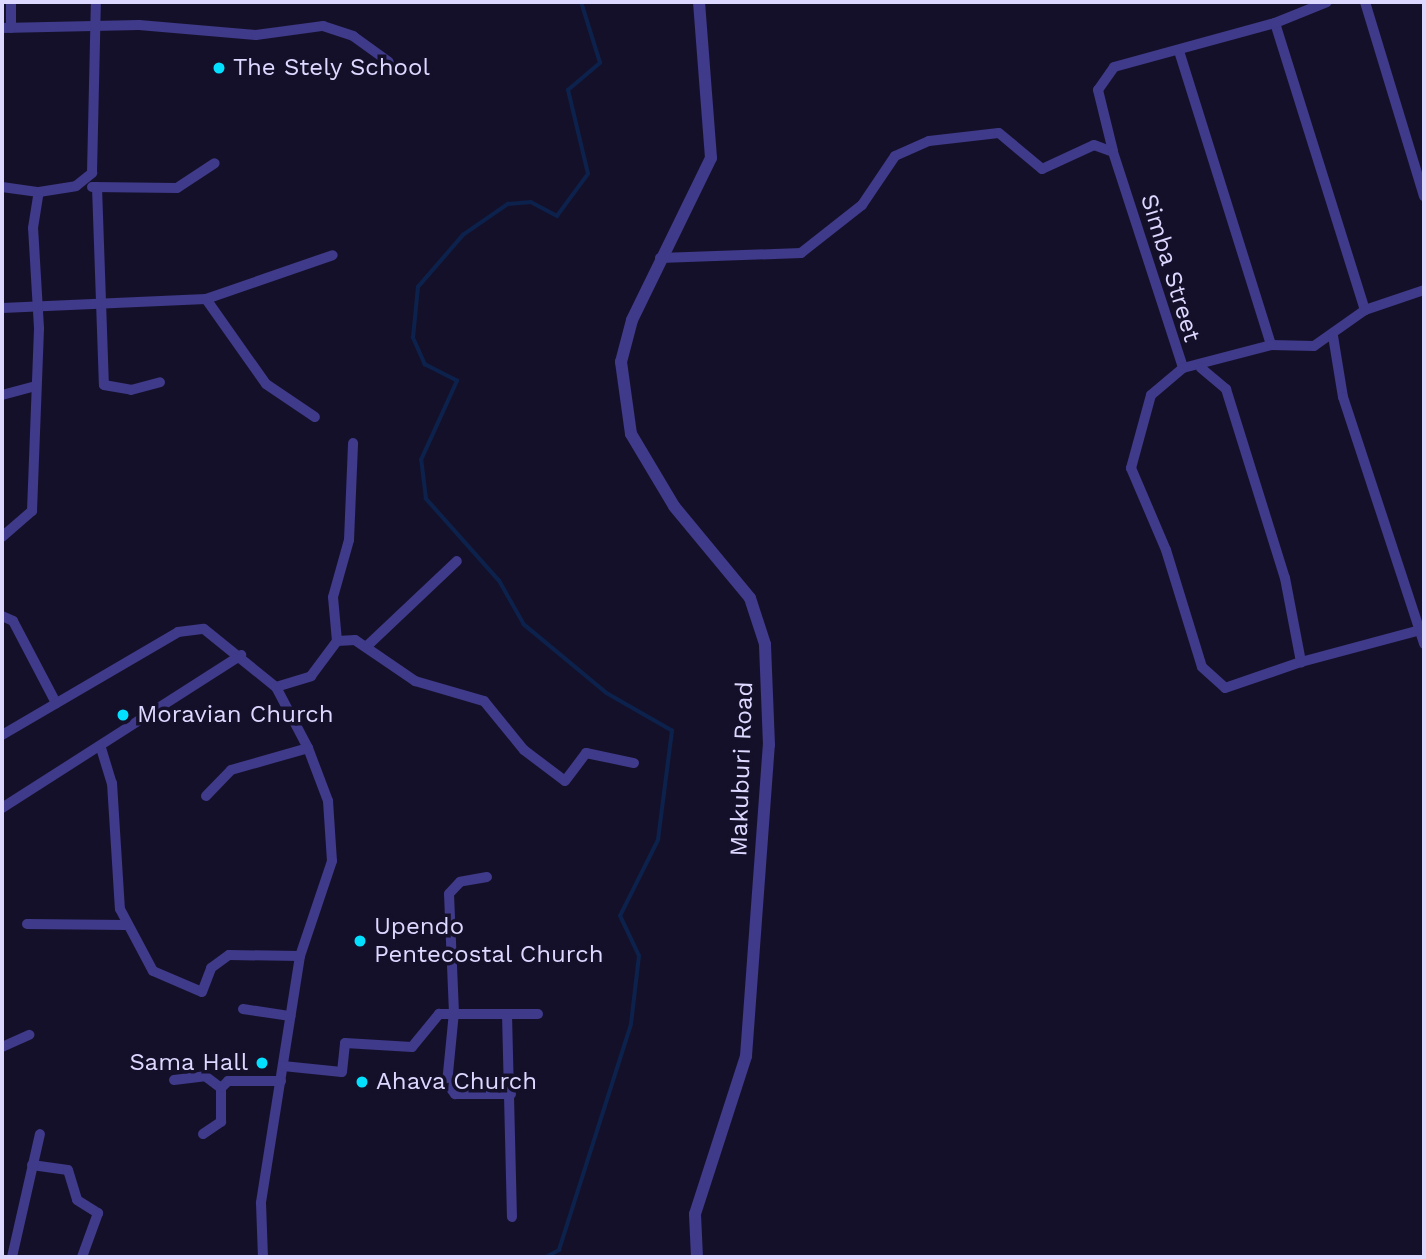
<!DOCTYPE html>
<style>
body{margin:0}
#map{position:relative;width:1426px;height:1259px;overflow:hidden;background:#151029;font-family:"Work Sans",sans-serif}
div>[style]{position:absolute}
.stream>*{height:3.5px;margin:-1.75px;padding:0 1.75px;transform-origin:1.75px;border-radius:1.75px;background:#0c224c}
.minor>*{height:10px;margin:-5px;padding:0 5px;transform-origin:5px;border-radius:5px;background:#3f3a89}
.tertiary>*{height:12px;margin:-6px;padding:0 6px;transform-origin:6px;border-radius:6px;background:#3f3a89}
.dots>*{width:19px;height:19px;translate:-50% -50%;box-sizing:border-box;border:4px solid #151029;border-radius:50%}
span{translate:-50% -50%;white-space:nowrap;text-align:center;line-height:1.15;-webkit-text-stroke:7px #151029;paint-order:stroke}
.poi-label{font-size:24px;color:#ddd8ff}
.left{translate:0 -50%;text-align:left}
.right{translate:-100% -50%;text-align:right}
.street-label{font-size:24px;color:#ddd8ff}
.frame{position:absolute;inset:0;border:4px solid #ddd8ff;pointer-events:none}
</style>
<div id="map">
<div class="stream">
<div style="left:546px;top:1257px;width:15px;rotate:-28deg"></div>
<div style="left:559px;top:1250px;width:237px;rotate:-72.3deg"></div>
<div style="left:631px;top:1024px;width:68px;rotate:-83.3deg"></div>
<div style="left:639px;top:956px;width:44px;rotate:-115.4deg"></div>
<div style="left:620px;top:916px;width:85px;rotate:-63.4deg"></div>
<div style="left:658px;top:840px;width:110px;rotate:-82.7deg"></div>
<div style="left:672px;top:731px;width:76px;rotate:-150.1deg"></div>
<div style="left:606px;top:693px;width:107px;rotate:-140.3deg"></div>
<div style="left:524px;top:625px;width:51px;rotate:-119.6deg"></div>
<div style="left:499px;top:581px;width:110px;rotate:-131.7deg"></div>
<div style="left:426px;top:499px;width:39px;rotate:-97deg"></div>
<div style="left:421px;top:460px;width:87px;rotate:-65.5deg"></div>
<div style="left:457px;top:381px;width:36px;rotate:-153deg"></div>
<div style="left:425px;top:365px;width:30px;rotate:-114deg"></div>
<div style="left:413px;top:338px;width:51px;rotate:-84.4deg"></div>
<div style="left:418px;top:287px;width:69px;rotate:-49.1deg"></div>
<div style="left:463px;top:235px;width:55px;rotate:-34.6deg"></div>
<div style="left:508px;top:204px;width:23px;rotate:-5deg"></div>
<div style="left:531px;top:202px;width:30px;rotate:28deg"></div>
<div style="left:557px;top:216px;width:52px;rotate:-53.6deg"></div>
<div style="left:588px;top:174px;width:86px;rotate:-103.4deg"></div>
<div style="left:568px;top:90px;width:42px;rotate:-40.2deg"></div>
<div style="left:600px;top:63px;width:64px;rotate:-107.3deg"></div>
</div>
<div class="minor">
<div style="left:1365px;top:2px;width:203px;rotate:73.1deg"></div>
<div style="left:1275px;top:23px;width:301px;rotate:72.6deg"></div>
<div style="left:2px;top:28px;width:137px;rotate:-1.3deg"></div>
<div style="left:139px;top:25px;width:117px;rotate:4.9deg"></div>
<div style="left:256px;top:35px;width:68px;rotate:-7.7deg"></div>
<div style="left:323px;top:26px;width:32px;rotate:18deg"></div>
<div style="left:353px;top:36px;width:44px;rotate:35.8deg"></div>
<div style="left:11px;top:28px;width:26px;rotate:-90deg"></div>
<div style="left:1179px;top:51px;width:308px;rotate:72.6deg"></div>
<div style="left:1113px;top:151px;width:63px;rotate:-103.8deg"></div>
<div style="left:1098px;top:90px;width:28px;rotate:-55deg"></div>
<div style="left:1114px;top:67px;width:167px;rotate:-15.3deg"></div>
<div style="left:1275px;top:23px;width:56px;rotate:-22deg"></div>
<div style="left:2px;top:187px;width:37px;rotate:8deg"></div>
<div style="left:92px;top:187px;width:85px;rotate:0.7deg"></div>
<div style="left:177px;top:188px;width:45px;rotate:-33.3deg"></div>
<div style="left:97px;top:187px;width:198px;rotate:88deg"></div>
<div style="left:104px;top:385px;width:27px;rotate:10deg"></div>
<div style="left:131px;top:390px;width:30px;rotate:-15deg"></div>
<div style="left:660px;top:258px;width:141px;rotate:-2deg"></div>
<div style="left:801px;top:253px;width:78px;rotate:-38.2deg"></div>
<div style="left:862px;top:205px;width:59px;rotate:-56deg"></div>
<div style="left:895px;top:156px;width:37px;rotate:-24deg"></div>
<div style="left:929px;top:141px;width:70px;rotate:-6.5deg"></div>
<div style="left:999px;top:133px;width:56px;rotate:39.9deg"></div>
<div style="left:1042px;top:169px;width:57px;rotate:-24.8deg"></div>
<div style="left:1094px;top:145px;width:20px;rotate:20deg"></div>
<div style="left:1113px;top:152px;width:227px;rotate:72deg"></div>
<div style="left:1183px;top:368px;width:91px;rotate:-14.6deg"></div>
<div style="left:1271px;top:345px;width:43px;rotate:1.3deg"></div>
<div style="left:1314px;top:346px;width:62px;rotate:-35.2deg"></div>
<div style="left:1365px;top:310px;width:62px;rotate:-18.7deg"></div>
<div style="left:206px;top:299px;width:104px;rotate:54.8deg"></div>
<div style="left:266px;top:384px;width:59px;rotate:34deg"></div>
<div style="left:2px;top:308px;width:204px;rotate:-2.5deg"></div>
<div style="left:206px;top:299px;width:134px;rotate:-19.1deg"></div>
<div style="left:1333px;top:336px;width:62px;rotate:80.7deg"></div>
<div style="left:1343px;top:397px;width:260px;rotate:71.8deg"></div>
<div style="left:1183px;top:368px;width:42px;rotate:139.8deg"></div>
<div style="left:1151px;top:395px;width:76px;rotate:105.3deg"></div>
<div style="left:1131px;top:468px;width:89px;rotate:66.9deg"></div>
<div style="left:1166px;top:550px;width:122px;rotate:72.9deg"></div>
<div style="left:1202px;top:667px;width:31px;rotate:42deg"></div>
<div style="left:1225px;top:688px;width:80px;rotate:-18.9deg"></div>
<div style="left:1201px;top:368px;width:33px;rotate:40deg"></div>
<div style="left:1226px;top:389px;width:198px;rotate:72.7deg"></div>
<div style="left:1285px;top:578px;width:86px;rotate:79.2deg"></div>
<div style="left:1301px;top:662px;width:127px;rotate:-15deg"></div>
<div style="left:2px;top:395px;width:31px;rotate:-15deg"></div>
<div style="left:2px;top:537px;width:40px;rotate:-41deg"></div>
<div style="left:32px;top:511px;width:183px;rotate:-87.8deg"></div>
<div style="left:39px;top:328px;width:100px;rotate:-93.4deg"></div>
<div style="left:33px;top:228px;width:36px;rotate:-81deg"></div>
<div style="left:39px;top:192px;width:37px;rotate:-9deg"></div>
<div style="left:76px;top:186px;width:21px;rotate:-39deg"></div>
<div style="left:92px;top:173px;width:171px;rotate:-88.7deg"></div>
<div style="left:2px;top:616px;width:12px;rotate:24deg"></div>
<div style="left:13px;top:621px;width:93px;rotate:62.3deg"></div>
<div style="left:337px;top:641px;width:44px;rotate:-95.2deg"></div>
<div style="left:333px;top:597px;width:59px;rotate:-74.3deg"></div>
<div style="left:349px;top:540px;width:97px;rotate:-87.6deg"></div>
<div style="left:366px;top:647px;width:125px;rotate:-43.4deg"></div>
<div style="left:276px;top:687px;width:37px;rotate:-17deg"></div>
<div style="left:311px;top:676px;width:44px;rotate:-53.4deg"></div>
<div style="left:337px;top:641px;width:18px;rotate:-3deg"></div>
<div style="left:355px;top:640px;width:73px;rotate:34.3deg"></div>
<div style="left:415px;top:681px;width:72px;rotate:16.2deg"></div>
<div style="left:484px;top:701px;width:63px;rotate:50.8deg"></div>
<div style="left:524px;top:750px;width:51px;rotate:37.1deg"></div>
<div style="left:565px;top:781px;width:35px;rotate:-53deg"></div>
<div style="left:586px;top:753px;width:49px;rotate:11.8deg"></div>
<div style="left:2px;top:735px;width:204px;rotate:-30.3deg"></div>
<div style="left:178px;top:632px;width:26px;rotate:-7deg"></div>
<div style="left:204px;top:629px;width:92px;rotate:38.9deg"></div>
<div style="left:276px;top:687px;width:69px;rotate:62.3deg"></div>
<div style="left:308px;top:748px;width:57px;rotate:69.3deg"></div>
<div style="left:328px;top:801px;width:60px;rotate:86.2deg"></div>
<div style="left:332px;top:861px;width:100px;rotate:108.6deg"></div>
<div style="left:300px;top:956px;width:250px;rotate:99deg"></div>
<div style="left:261px;top:1203px;width:54px;rotate:87.9deg"></div>
<div style="left:101px;top:748px;width:37px;rotate:73deg"></div>
<div style="left:112px;top:783px;width:126px;rotate:86.4deg"></div>
<div style="left:120px;top:909px;width:70px;rotate:62deg"></div>
<div style="left:153px;top:971px;width:53px;rotate:23.2deg"></div>
<div style="left:202px;top:992px;width:26px;rotate:-69deg"></div>
<div style="left:211px;top:968px;width:22px;rotate:-36deg"></div>
<div style="left:229px;top:955px;width:71px;rotate:0.8deg"></div>
<div style="left:206px;top:796px;width:36px;rotate:-46deg"></div>
<div style="left:231px;top:770px;width:80px;rotate:-15.9deg"></div>
<div style="left:2px;top:808px;width:284px;rotate:-32.6deg"></div>
<div style="left:487px;top:877px;width:27px;rotate:170deg"></div>
<div style="left:460px;top:882px;width:16px;rotate:133deg"></div>
<div style="left:449px;top:894px;width:118px;rotate:87.6deg"></div>
<div style="left:454px;top:1012px;width:71px;rotate:95.6deg"></div>
<div style="left:447px;top:1083px;width:14px;rotate:54deg"></div>
<div style="left:455px;top:1094px;width:56px"></div>
<div style="left:27px;top:924px;width:99px;rotate:0.6deg"></div>
<div style="left:243px;top:1009px;width:48px;rotate:8.5deg"></div>
<div style="left:507px;top:1014px;width:203px;rotate:88.6deg"></div>
<div style="left:2px;top:1047px;width:30px;rotate:-24deg"></div>
<div style="left:283px;top:1066px;width:59px;rotate:5.8deg"></div>
<div style="left:342px;top:1072px;width:29px;rotate:-84deg"></div>
<div style="left:345px;top:1043px;width:67px;rotate:3.4deg"></div>
<div style="left:412px;top:1047px;width:43px;rotate:-50.7deg"></div>
<div style="left:439px;top:1014px;width:99px"></div>
<div style="left:174px;top:1080px;width:31px;rotate:-7deg"></div>
<div style="left:205px;top:1076px;width:20px;rotate:37deg"></div>
<div style="left:203px;top:1134px;width:22px;rotate:-34deg"></div>
<div style="left:221px;top:1122px;width:34px;rotate:-90deg"></div>
<div style="left:221px;top:1088px;width:10px;rotate:-45deg"></div>
<div style="left:228px;top:1081px;width:53px"></div>
<div style="left:32px;top:1165px;width:36px;rotate:8deg"></div>
<div style="left:68px;top:1170px;width:31px;rotate:73deg"></div>
<div style="left:77px;top:1200px;width:25px;rotate:32deg"></div>
<div style="left:98px;top:1213px;width:47px;rotate:110deg"></div>
<div style="left:12px;top:1257px;width:126px;rotate:-77.2deg"></div>
</div>
<div class="tertiary">
<div style="left:697px;top:1257px;width:43px;rotate:-92.7deg"></div>
<div style="left:695px;top:1214px;width:166px;rotate:-72.1deg"></div>
<div style="left:746px;top:1056px;width:312px;rotate:-85.8deg"></div>
<div style="left:769px;top:745px;width:101px;rotate:-92.3deg"></div>
<div style="left:765px;top:644px;width:48px;rotate:-108.1deg"></div>
<div style="left:750px;top:598px;width:119px;rotate:-129.6deg"></div>
<div style="left:674px;top:506px;width:84px;rotate:-120.8deg"></div>
<div style="left:631px;top:434px;width:73px;rotate:-97.9deg"></div>
<div style="left:621px;top:362px;width:43px;rotate:-75.3deg"></div>
<div style="left:632px;top:320px;width:180px;rotate:-64deg"></div>
<div style="left:711px;top:158px;width:156px;rotate:-94.4deg"></div>
</div>
<div class="dots">
<div style="left:219px;top:68px;background:#04e0ff"></div>
<div style="left:123px;top:715px;background:#04e0ff"></div>
<div style="left:360px;top:941px;background:#04e0ff"></div>
<div style="left:262px;top:1063px;background:#04e0ff"></div>
<div style="left:362px;top:1082px;background:#04e0ff"></div>
</div>
<div class="poi-label">
<span class="left" style="left:233px;top:68px">The Stely School</span>
<span class="left" style="left:137px;top:715px">Moravian Church</span>
<span class="left" style="left:374px;top:941px">Upendo<br>Pentecostal Church</span>
<span class="right" style="left:248px;top:1063px">Sama Hall</span>
<span class="left" style="left:376px;top:1082px">Ahava Church</span>
</div>
<div class="street-label">
<span style="left:1170px;top:268px;rotate:73deg">Simba Street</span>
<span style="left:742px;top:769px;rotate:-88deg">Makuburi Road</span>
</div>
<div class="frame"></div>
</div>
